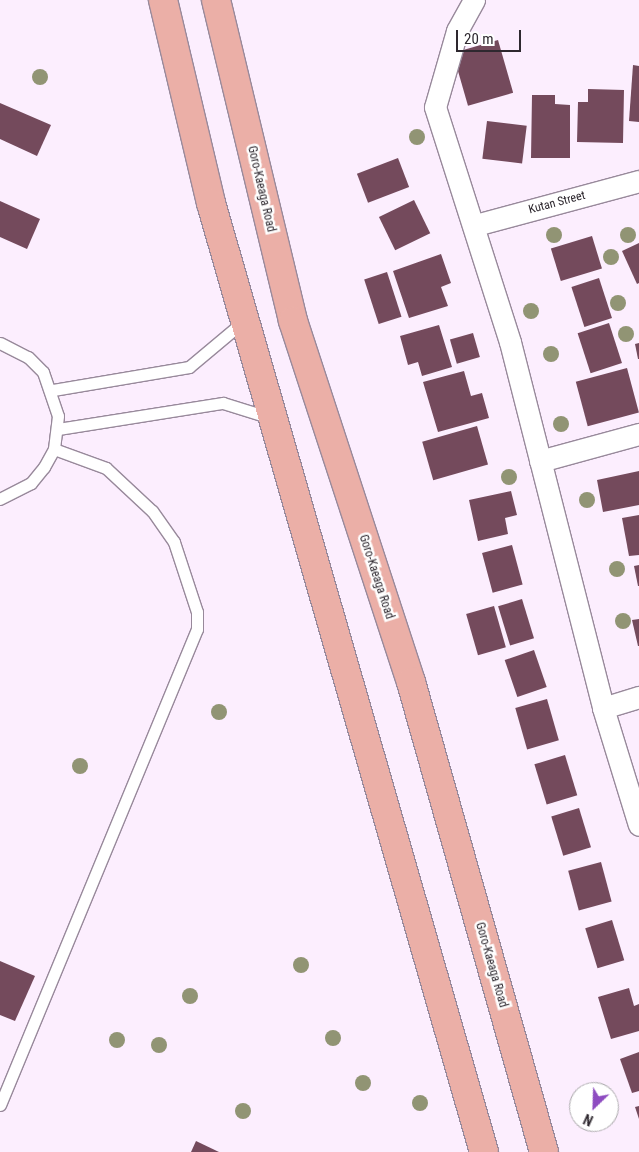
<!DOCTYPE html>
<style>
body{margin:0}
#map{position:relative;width:639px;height:1152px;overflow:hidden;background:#fceefe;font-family:"Roboto Condensed",sans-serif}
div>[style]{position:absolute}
.building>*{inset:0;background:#744a5c;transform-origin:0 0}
.roads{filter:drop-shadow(1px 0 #98899b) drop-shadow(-1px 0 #98899b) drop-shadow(0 1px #98899b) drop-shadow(0 -1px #98899b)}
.service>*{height:11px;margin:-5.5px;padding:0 5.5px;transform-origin:5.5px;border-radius:5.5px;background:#fff}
.minor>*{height:21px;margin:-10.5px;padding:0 10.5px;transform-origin:10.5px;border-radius:10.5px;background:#fff}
.primary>*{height:28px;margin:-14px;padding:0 14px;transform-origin:14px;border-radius:14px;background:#ebafa7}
.trees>*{width:16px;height:16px;margin:-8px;border-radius:50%;background:#919474}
span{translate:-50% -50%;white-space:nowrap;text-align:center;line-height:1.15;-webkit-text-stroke:5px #fff;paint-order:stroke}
.street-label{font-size:12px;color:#2e282f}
.north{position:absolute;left:569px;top:1082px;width:50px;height:50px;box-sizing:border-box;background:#fff;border:1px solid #aba9ac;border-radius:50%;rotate:204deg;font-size:14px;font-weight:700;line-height:20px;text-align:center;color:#2e282f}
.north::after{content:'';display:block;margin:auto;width:18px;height:22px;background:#8e4cc1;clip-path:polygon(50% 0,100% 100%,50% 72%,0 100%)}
.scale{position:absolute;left:456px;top:30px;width:65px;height:22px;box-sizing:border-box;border:2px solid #2e282f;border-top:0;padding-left:6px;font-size:15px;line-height:18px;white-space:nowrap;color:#2e282f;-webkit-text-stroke:4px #fff;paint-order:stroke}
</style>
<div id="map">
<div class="building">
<div style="left:498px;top:40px;width:55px;height:47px;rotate:74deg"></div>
<div style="clip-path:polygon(633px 65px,639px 66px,639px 122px,629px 121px)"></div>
<div style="clip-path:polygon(588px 89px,624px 90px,623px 143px,577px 142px,578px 102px,588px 102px)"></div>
<div style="clip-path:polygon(532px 95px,555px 95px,555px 104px,570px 105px,570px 158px,531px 158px)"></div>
<div style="clip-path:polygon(0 103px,51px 125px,37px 156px,0 139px)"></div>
<div style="left:487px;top:121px;width:40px;height:38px;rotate:7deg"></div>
<div style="left:398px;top:158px;width:31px;height:44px;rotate:69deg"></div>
<div style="left:414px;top:200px;width:37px;height:39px;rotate:64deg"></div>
<div style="clip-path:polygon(0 201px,40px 219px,27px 249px,0 237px)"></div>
<div style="left:592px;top:236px;width:34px;height:43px;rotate:73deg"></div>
<div style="clip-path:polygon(639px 243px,639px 283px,637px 284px,622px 251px)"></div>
<div style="clip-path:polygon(441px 254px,451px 283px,441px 287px,448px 306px,409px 318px,393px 271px)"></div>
<div style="left:387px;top:272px;width:47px;height:24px;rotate:72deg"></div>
<div style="left:599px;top:278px;width:42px;height:29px;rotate:72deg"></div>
<div style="left:609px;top:323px;width:42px;height:33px;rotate:72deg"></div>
<div style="clip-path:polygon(439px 325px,452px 367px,422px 376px,418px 362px,408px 365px,400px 336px)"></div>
<div style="left:473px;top:333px;width:25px;height:24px;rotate:74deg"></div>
<div style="clip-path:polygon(639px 343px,639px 359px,638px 359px,635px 344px)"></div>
<div style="left:627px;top:368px;width:46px;height:53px;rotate:75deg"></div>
<div style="clip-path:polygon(464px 371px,471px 396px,482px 393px,489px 418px,438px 432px,423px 382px)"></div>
<div style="left:477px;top:426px;width:40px;height:57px;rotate:74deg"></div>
<div style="clip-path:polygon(639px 471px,639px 505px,603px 512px,597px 480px)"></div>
<div style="clip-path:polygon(511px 491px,517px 515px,505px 518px,508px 534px,478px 541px,469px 500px)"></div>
<div style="clip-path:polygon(639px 515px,639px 555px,629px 556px,622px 518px)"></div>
<div style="left:512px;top:545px;width:41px;height:31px;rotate:75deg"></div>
<div style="clip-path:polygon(639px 565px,639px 586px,638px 586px,634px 566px)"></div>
<div style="left:522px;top:599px;width:41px;height:25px;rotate:73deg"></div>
<div style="left:494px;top:606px;width:43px;height:29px;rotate:74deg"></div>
<div style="clip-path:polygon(639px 619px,639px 646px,638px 646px,632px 620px)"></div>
<div style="left:534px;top:650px;width:39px;height:31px;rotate:71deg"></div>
<div style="left:547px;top:699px;width:43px;height:33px;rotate:74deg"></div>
<div style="left:565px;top:755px;width:42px;height:32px;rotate:73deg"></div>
<div style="left:579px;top:808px;width:41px;height:29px;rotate:73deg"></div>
<div style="left:601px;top:862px;width:41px;height:34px;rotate:75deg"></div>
<div style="left:612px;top:920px;width:42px;height:28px;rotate:73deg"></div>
<div style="clip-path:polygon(0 961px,35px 976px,15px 1021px,0 1015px)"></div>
<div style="clip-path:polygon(629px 988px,634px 1006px,639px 1004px,639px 1031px,611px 1039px,598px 997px)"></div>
<div style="clip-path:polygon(639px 1052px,639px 1091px,632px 1093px,620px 1059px)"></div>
<div style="clip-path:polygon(639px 1106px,639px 1119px,635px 1107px)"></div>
<div style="clip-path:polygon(196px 1141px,219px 1152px,191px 1152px)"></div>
</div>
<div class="roads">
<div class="service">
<div style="left:0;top:343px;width:31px;rotate:27deg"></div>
<div style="left:28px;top:357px;width:21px;rotate:45deg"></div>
<div style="left:43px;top:372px;width:46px;rotate:71.2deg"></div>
<div style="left:58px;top:416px;width:33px;rotate:97deg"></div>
<div style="left:54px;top:449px;width:21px;rotate:119deg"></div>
<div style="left:44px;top:467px;width:21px;rotate:129deg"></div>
<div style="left:31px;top:483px;width:35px;rotate:153deg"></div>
<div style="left:53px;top:390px;width:138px;rotate:-9.6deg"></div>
<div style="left:189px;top:367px;width:72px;rotate:-39.9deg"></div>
<div style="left:58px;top:429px;width:167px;rotate:-9deg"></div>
<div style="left:223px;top:403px;width:47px;rotate:17.3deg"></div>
<div style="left:0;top:1105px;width:515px;rotate:-67.52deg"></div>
<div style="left:197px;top:629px;width:17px;rotate:-90deg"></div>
<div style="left:197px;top:612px;width:74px;rotate:-108.2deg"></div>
<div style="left:174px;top:542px;width:38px;rotate:-125deg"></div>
<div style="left:152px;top:511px;width:63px;rotate:-136.9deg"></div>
<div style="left:106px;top:468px;width:55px;rotate:-159.9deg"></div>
</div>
<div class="minor">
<div style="left:474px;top:0;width:35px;rotate:119deg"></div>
<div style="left:457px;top:31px;width:79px;rotate:106.1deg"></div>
<div style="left:435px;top:107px;width:247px;rotate:72.3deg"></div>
<div style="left:510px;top:342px;width:378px;rotate:75.7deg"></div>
<div style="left:603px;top:708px;width:122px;rotate:72.9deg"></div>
<div style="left:476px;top:225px;width:169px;rotate:-15.1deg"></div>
<div style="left:540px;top:461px;width:103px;rotate:-15.3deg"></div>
<div style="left:603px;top:708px;width:38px;rotate:-17deg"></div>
</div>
<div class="primary">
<div style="left:163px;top:0;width:209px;rotate:76.7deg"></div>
<div style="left:211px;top:203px;width:987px;rotate:73.95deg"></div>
<div style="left:216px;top:0;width:330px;rotate:76.5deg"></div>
<div style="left:293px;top:321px;width:380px;rotate:71.9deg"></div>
<div style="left:411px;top:682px;width:488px;rotate:74.2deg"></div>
</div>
</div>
<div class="trees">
<div style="left:40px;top:77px"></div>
<div style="left:417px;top:137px"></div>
<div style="left:554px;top:235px"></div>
<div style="left:628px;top:235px"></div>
<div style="left:611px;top:257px"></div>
<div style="left:618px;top:303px"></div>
<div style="left:531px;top:311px"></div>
<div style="left:626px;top:334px"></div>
<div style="left:551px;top:354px"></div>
<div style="left:561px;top:424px"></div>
<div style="left:509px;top:477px"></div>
<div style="left:587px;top:500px"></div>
<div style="left:617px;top:569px"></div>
<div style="left:623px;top:621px"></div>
<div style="left:219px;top:712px"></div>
<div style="left:80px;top:766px"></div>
<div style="left:301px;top:965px"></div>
<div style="left:190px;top:996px"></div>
<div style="left:333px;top:1038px"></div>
<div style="left:117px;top:1040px"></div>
<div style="left:159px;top:1045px"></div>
<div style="left:363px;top:1083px"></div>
<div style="left:420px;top:1103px"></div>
<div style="left:243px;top:1111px"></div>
</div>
<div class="street-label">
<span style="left:261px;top:189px;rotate:77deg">Goro-Kaeaga Road</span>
<span style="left:557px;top:203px;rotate:-15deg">Kutan Street</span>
<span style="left:376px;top:577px;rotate:72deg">Goro-Kaeaga Road</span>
<span style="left:491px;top:965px;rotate:74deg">Goro-Kaeaga Road</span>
</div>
<div class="north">N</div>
<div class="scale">20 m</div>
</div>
